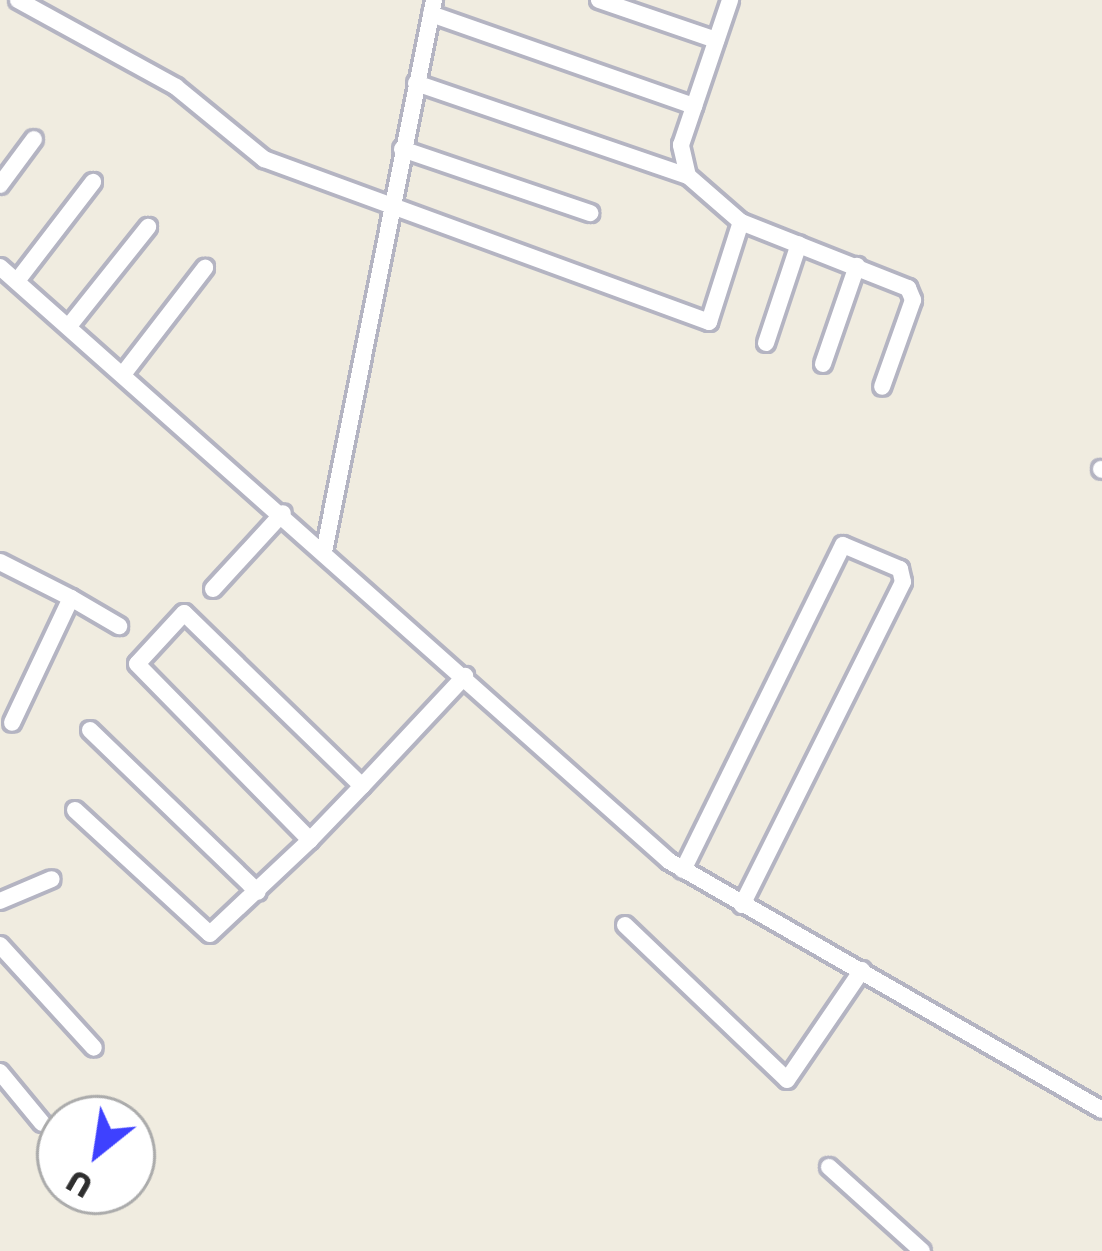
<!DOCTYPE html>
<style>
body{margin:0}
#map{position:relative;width:1102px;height:1251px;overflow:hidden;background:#f0ece0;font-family:"Work Sans",sans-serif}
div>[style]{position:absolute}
.roads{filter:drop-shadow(3px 0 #b4b4c2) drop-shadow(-3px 0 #b4b4c2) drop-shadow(0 3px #b4b4c2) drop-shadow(0 -3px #b4b4c2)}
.minor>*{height:16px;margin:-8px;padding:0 8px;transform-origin:8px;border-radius:8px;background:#fff}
span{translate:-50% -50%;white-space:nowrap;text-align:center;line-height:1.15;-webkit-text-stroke:9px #fff;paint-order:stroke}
.north{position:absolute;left:36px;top:1095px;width:120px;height:120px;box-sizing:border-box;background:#fff;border:3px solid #ababab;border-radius:50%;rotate:210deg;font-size:33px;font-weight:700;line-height:48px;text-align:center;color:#2e2e2e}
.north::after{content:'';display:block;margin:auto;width:42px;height:54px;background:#3e41ff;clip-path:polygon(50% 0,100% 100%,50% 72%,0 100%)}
</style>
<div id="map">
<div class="roads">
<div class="minor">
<div style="left:18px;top:0;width:180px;rotate:28.8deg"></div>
<div style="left:176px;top:87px;width:114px;rotate:39.3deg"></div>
<div style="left:264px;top:159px;width:474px;rotate:20.1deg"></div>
<div style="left:709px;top:322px;width:105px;rotate:-72.3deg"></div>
<div style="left:741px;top:222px;width:70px;rotate:-139deg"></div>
<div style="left:688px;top:176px;width:32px;rotate:-103deg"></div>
<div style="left:681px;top:145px;width:153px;rotate:-71.3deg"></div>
<div style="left:599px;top:0;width:124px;rotate:18.9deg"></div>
<div style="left:431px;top:14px;width:279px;rotate:19.3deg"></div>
<div style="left:416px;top:83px;width:287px;rotate:18.9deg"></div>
<div style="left:402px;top:149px;width:199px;rotate:18.8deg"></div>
<div style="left:0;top:185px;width:57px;rotate:-53.5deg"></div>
<div style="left:741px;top:222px;width:180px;rotate:21.6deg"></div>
<div style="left:908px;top:288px;width:13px;rotate:67deg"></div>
<div style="left:913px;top:300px;width:92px;rotate:109.6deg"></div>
<div style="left:0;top:267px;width:895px;rotate:41.6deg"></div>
<div style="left:669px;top:861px;width:499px;rotate:29.9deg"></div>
<div style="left:17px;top:281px;width:125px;rotate:-52.5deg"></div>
<div style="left:69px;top:326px;width:127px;rotate:-51.4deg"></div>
<div style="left:766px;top:343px;width:104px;rotate:-71.6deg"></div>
<div style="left:823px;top:364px;width:104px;rotate:-70.9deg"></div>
<div style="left:124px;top:373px;width:133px;rotate:-52.4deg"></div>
<div style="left:1101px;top:469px;width:1px;rotate:45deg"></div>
<div style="left:324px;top:552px;width:563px;rotate:-78.73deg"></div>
<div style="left:0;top:562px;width:80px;rotate:26.9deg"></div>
<div style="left:71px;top:598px;width:138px;rotate:115.3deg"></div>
<div style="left:213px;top:589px;width:103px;rotate:-47.4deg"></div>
<div style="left:71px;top:598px;width:56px;rotate:30.3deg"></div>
<div style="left:90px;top:730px;width:233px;rotate:44deg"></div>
<div style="left:362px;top:786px;width:248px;rotate:-135.8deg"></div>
<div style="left:184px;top:613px;width:69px;rotate:132.7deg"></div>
<div style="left:137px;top:664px;width:247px;rotate:45.5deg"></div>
<div style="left:310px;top:840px;width:75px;rotate:-46.1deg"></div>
<div style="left:362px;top:786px;width:151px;rotate:-46.9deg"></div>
<div style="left:75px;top:810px;width:183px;rotate:42.6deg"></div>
<div style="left:210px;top:934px;width:137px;rotate:-43.2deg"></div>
<div style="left:683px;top:870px;width:362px;rotate:-63.8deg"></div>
<div style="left:843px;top:545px;width:62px;rotate:22.8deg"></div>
<div style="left:900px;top:569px;width:13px;rotate:77deg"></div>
<div style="left:903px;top:582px;width:361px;rotate:116.5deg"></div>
<div style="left:0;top:901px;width:56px;rotate:-22.9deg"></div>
<div style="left:625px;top:925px;width:224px;rotate:43.7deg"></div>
<div style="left:787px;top:1080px;width:133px;rotate:-55.7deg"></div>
<div style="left:0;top:945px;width:139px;rotate:47.6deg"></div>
<div style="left:0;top:1072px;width:66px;rotate:50.5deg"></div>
<div style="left:829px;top:1167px;width:125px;rotate:42.1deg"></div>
</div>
</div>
<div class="north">U</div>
</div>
